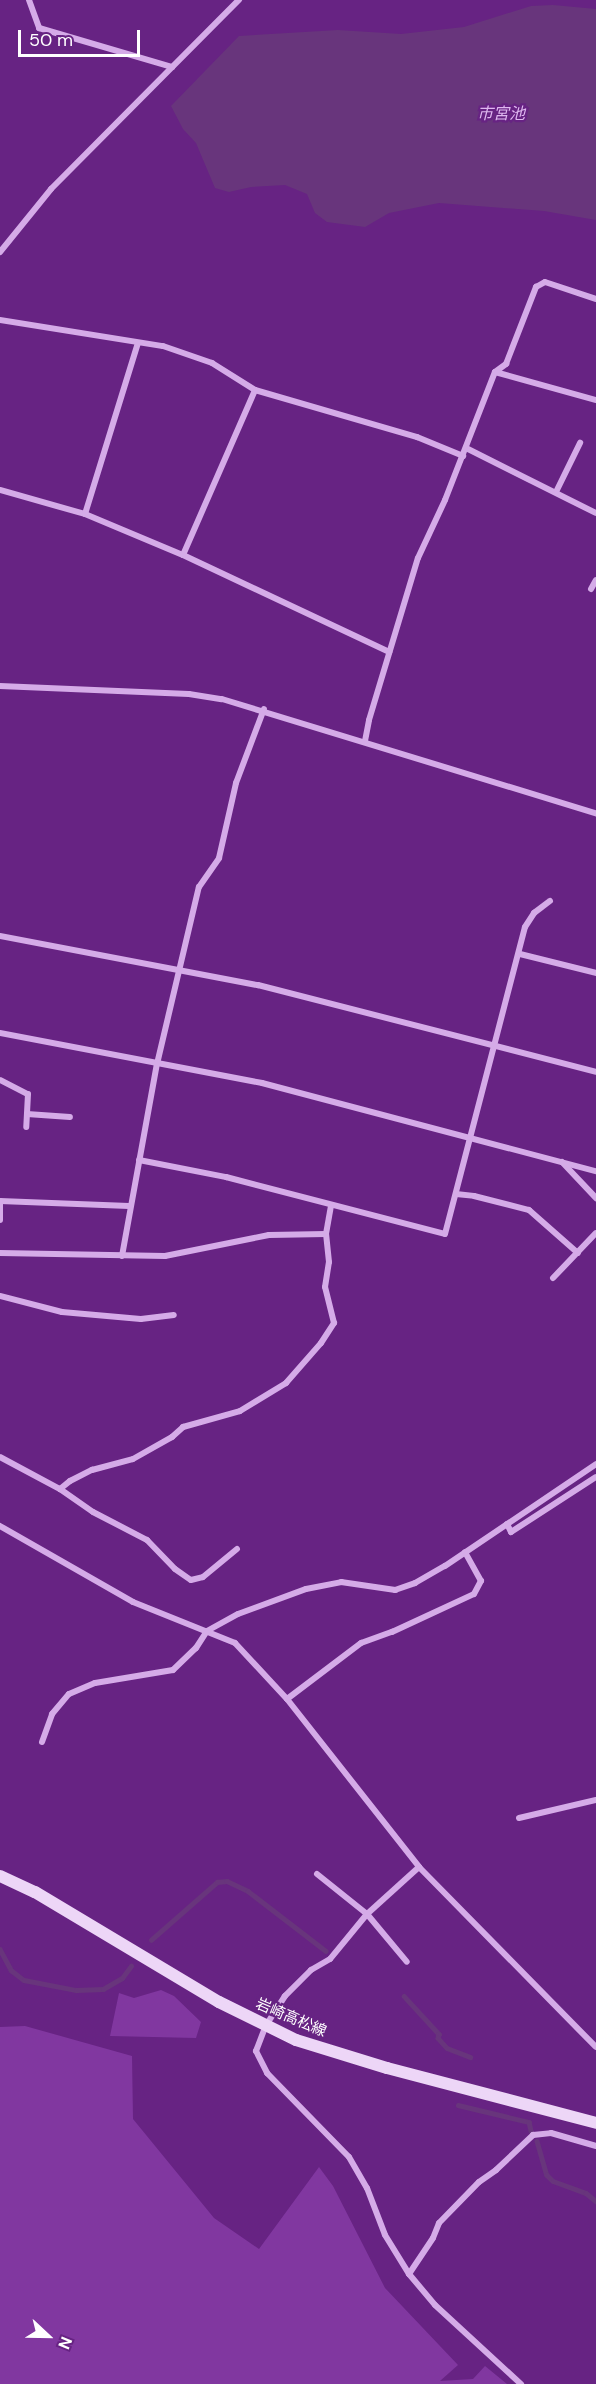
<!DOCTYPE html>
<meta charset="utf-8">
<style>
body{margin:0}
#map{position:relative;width:596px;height:2384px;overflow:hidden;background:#672383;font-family:"DM Sans","Noto Sans JP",sans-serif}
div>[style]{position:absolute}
.green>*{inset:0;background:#8137a0}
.water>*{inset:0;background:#68357c}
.stream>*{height:4.5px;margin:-2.25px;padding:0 2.25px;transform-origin:2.25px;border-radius:2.25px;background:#68357c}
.minor>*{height:6px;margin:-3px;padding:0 3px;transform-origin:3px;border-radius:3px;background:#d5abe8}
.secondary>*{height:12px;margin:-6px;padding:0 6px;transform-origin:6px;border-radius:6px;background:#edd6f7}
span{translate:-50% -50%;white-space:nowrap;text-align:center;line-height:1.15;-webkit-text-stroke:4.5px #672383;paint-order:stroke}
.street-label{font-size:15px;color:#fff}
.water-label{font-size:16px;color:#deb7ef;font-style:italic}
.north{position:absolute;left:18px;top:2306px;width:60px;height:60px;-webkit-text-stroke:4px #672383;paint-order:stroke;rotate:112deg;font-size:16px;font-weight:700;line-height:24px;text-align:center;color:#fff}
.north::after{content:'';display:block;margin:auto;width:21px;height:27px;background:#fff;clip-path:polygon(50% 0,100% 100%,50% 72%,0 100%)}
.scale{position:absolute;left:18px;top:30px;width:122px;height:27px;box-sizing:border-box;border:3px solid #fff;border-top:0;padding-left:8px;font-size:18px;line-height:21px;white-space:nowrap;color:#fff;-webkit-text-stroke:4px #672383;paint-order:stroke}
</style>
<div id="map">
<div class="green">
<div style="clip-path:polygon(161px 1990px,174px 1996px,201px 2022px,196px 2038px,110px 2036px,119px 1993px,134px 1998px)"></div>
<div style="clip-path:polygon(25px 2026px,132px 2056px,133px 2119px,214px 2218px,259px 2249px,319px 2167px,333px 2186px,385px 2288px,458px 2365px,440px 2381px,473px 2379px,485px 2366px,507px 2384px,0 2384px,0 2027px)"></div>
</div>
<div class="water">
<div style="clip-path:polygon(553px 5px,596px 9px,596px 220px,544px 211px,439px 203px,389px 213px,365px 227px,327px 222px,315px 213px,307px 194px,285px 185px,251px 187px,229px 192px,215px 188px,196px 143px,183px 129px,171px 106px,239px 36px,338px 30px,401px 34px,464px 27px,531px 6px)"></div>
</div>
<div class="stream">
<div style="left:151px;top:1940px;width:88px;rotate:-41.3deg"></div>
<div style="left:217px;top:1882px;width:10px;rotate:-6deg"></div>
<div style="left:227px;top:1881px;width:23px;rotate:25deg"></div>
<div style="left:248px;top:1891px;width:98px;rotate:37.6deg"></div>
<div style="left:0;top:1949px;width:24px;rotate:62deg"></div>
<div style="left:11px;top:1970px;width:16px;rotate:38deg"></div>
<div style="left:24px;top:1980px;width:53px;rotate:10.9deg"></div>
<div style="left:76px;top:1990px;width:27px;rotate:-2deg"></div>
<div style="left:103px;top:1989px;width:22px;rotate:-30deg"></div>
<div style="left:122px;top:1978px;width:15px;rotate:-53deg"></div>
<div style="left:404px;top:1996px;width:52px;rotate:47.4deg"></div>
<div style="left:439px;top:2034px;width:4px;rotate:104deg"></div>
<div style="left:438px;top:2038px;width:13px;rotate:48deg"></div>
<div style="left:447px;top:2048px;width:25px;rotate:21deg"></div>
<div style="left:458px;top:2105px;width:73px;rotate:13.5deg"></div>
<div style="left:529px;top:2122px;width:9px;rotate:77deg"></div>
<div style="left:537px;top:2141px;width:35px;rotate:74deg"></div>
<div style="left:547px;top:2175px;width:8px;rotate:45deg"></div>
<div style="left:553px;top:2181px;width:35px;rotate:20deg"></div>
<div style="left:586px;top:2193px;width:13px;rotate:39deg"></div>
</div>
<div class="minor">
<div style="left:29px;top:0;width:30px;rotate:70deg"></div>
<div style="left:39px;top:28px;width:139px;rotate:16.3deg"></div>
<div style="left:0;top:252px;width:81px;rotate:-51deg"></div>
<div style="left:51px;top:189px;width:267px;rotate:-45.2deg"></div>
<div style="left:0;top:320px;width:165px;rotate:9.1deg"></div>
<div style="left:163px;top:346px;width:52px;rotate:19.1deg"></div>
<div style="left:212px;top:363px;width:51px;rotate:32.1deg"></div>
<div style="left:255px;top:390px;width:169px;rotate:16.2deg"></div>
<div style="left:417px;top:437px;width:50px;rotate:22.4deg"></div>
<div style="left:495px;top:372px;width:14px;rotate:-36deg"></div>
<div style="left:506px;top:364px;width:83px;rotate:-68.7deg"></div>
<div style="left:536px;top:287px;width:10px;rotate:-29deg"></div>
<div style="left:545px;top:282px;width:54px;rotate:18.4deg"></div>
<div style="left:466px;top:448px;width:145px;rotate:26.6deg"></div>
<div style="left:0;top:490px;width:88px;rotate:15.8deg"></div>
<div style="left:85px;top:514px;width:106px;rotate:22.7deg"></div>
<div style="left:183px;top:555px;width:228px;rotate:25.2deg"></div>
<div style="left:556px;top:492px;width:55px;rotate:-63.9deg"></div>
<div style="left:85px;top:514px;width:179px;rotate:-72.8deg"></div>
<div style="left:183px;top:555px;width:180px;rotate:-66.4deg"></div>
<div style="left:591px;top:589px;width:10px;rotate:-61deg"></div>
<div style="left:0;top:686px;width:189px;rotate:2.4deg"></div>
<div style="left:189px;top:694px;width:33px;rotate:9deg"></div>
<div style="left:222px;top:699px;width:391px;rotate:17deg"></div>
<div style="left:365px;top:741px;width:21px;rotate:-79deg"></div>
<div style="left:369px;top:720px;width:169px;rotate:-73.2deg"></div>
<div style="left:418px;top:558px;width:64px;rotate:-65deg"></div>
<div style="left:445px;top:500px;width:137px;rotate:-68.7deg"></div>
<div style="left:495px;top:372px;width:105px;rotate:15.5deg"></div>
<div style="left:0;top:936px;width:263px;rotate:10.8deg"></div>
<div style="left:258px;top:985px;width:349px;rotate:14.4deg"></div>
<div style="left:520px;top:954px;width:78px;rotate:14deg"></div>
<div style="left:0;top:1033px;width:267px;rotate:10.8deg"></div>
<div style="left:262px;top:1083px;width:345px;rotate:14.8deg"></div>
<div style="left:0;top:1080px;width:31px;rotate:27deg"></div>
<div style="left:28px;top:1094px;width:33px;rotate:93deg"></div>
<div style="left:27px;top:1114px;width:43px;rotate:4deg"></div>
<div style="left:139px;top:1160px;width:89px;rotate:11.1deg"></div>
<div style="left:226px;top:1177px;width:226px;rotate:14.6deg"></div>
<div style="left:445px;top:1234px;width:317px;rotate:-75.4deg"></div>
<div style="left:525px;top:927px;width:17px;rotate:-57deg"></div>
<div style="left:534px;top:913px;width:20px;rotate:-37deg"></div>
<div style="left:562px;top:1162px;width:50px;rotate:46.6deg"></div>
<div style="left:456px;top:1194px;width:18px;rotate:6deg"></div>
<div style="left:474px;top:1196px;width:57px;rotate:14.3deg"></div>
<div style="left:529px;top:1210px;width:65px;rotate:41.3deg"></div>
<div style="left:0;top:1201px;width:129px;rotate:2.2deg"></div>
<div style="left:0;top:1220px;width:19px;rotate:-90deg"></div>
<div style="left:0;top:1253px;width:165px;rotate:1deg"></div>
<div style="left:165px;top:1256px;width:106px;rotate:-11.4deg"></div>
<div style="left:269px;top:1235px;width:57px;rotate:-1deg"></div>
<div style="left:122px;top:1256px;width:195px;rotate:-79.7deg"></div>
<div style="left:157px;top:1064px;width:182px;rotate:-76.7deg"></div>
<div style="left:199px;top:887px;width:35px;rotate:-55deg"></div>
<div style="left:219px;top:858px;width:77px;rotate:-77.2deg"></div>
<div style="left:236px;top:783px;width:79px;rotate:-69.3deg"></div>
<div style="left:553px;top:1278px;width:62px;rotate:-46.3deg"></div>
<div style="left:0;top:1296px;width:64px;rotate:14.5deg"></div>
<div style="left:62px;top:1312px;width:79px;rotate:5.1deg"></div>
<div style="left:141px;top:1319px;width:33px;rotate:-7deg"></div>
<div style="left:0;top:1457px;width:68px;rotate:28.1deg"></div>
<div style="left:60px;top:1489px;width:40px;rotate:34.9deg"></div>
<div style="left:93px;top:1512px;width:61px;rotate:27.4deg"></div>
<div style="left:147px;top:1540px;width:40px;rotate:46deg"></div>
<div style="left:175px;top:1569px;width:19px;rotate:35deg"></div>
<div style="left:191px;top:1580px;width:12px;rotate:-14deg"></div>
<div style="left:203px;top:1577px;width:44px;rotate:-39.5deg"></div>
<div style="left:60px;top:1489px;width:13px;rotate:-39deg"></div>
<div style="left:70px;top:1481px;width:25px;rotate:-27deg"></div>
<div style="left:92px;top:1470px;width:42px;rotate:-15deg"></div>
<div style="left:133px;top:1459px;width:45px;rotate:-29.4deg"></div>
<div style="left:172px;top:1437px;width:15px;rotate:-42deg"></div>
<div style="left:183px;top:1427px;width:59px;rotate:-15.7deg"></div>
<div style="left:240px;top:1411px;width:54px;rotate:-31.3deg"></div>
<div style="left:286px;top:1383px;width:53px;rotate:-48.8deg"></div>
<div style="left:321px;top:1343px;width:24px;rotate:-57deg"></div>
<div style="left:334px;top:1323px;width:37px;rotate:-104deg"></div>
<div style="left:325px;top:1287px;width:25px;rotate:-81deg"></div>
<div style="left:329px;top:1262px;width:28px;rotate:-96deg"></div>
<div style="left:326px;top:1234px;width:29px;rotate:-80deg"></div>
<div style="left:507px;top:1524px;width:9px;rotate:63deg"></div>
<div style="left:511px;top:1532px;width:101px;rotate:-32.9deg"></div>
<div style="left:0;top:1526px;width:153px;rotate:29.7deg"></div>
<div style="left:133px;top:1602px;width:110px;rotate:21.9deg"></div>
<div style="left:235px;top:1643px;width:76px;rotate:47.1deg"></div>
<div style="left:287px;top:1699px;width:214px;rotate:51.8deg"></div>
<div style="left:419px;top:1867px;width:252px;rotate:45.5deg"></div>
<div style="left:287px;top:1699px;width:93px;rotate:-37.1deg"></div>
<div style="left:361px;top:1643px;width:33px;rotate:-20deg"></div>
<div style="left:392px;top:1632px;width:90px;rotate:-24.9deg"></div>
<div style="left:474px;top:1594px;width:15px;rotate:-62deg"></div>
<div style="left:481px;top:1581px;width:33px;rotate:-119deg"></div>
<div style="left:42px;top:1742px;width:30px;rotate:-70deg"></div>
<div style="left:52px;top:1714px;width:26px;rotate:-50deg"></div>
<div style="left:69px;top:1694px;width:28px;rotate:-23deg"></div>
<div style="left:95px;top:1683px;width:79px;rotate:-9.5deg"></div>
<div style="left:173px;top:1670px;width:32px;rotate:-44deg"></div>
<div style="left:196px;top:1648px;width:20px;rotate:-57deg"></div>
<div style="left:207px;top:1631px;width:35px;rotate:-29deg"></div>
<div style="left:238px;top:1614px;width:72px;rotate:-20.2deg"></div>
<div style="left:306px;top:1589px;width:36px;rotate:-11deg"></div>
<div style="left:341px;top:1582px;width:55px;rotate:8.4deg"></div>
<div style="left:395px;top:1590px;width:21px;rotate:-19deg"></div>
<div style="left:415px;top:1583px;width:34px;rotate:-30deg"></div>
<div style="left:445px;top:1566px;width:182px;rotate:-34deg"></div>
<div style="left:519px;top:1818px;width:79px;rotate:-13.2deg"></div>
<div style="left:419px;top:1867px;width:70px;rotate:137.9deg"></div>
<div style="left:367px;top:1914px;width:58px;rotate:129.4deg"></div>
<div style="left:330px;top:1959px;width:22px;rotate:150deg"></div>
<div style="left:311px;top:1970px;width:37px;rotate:135deg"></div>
<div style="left:285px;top:1996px;width:35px;rotate:123deg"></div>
<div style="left:266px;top:2025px;width:28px;rotate:111deg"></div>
<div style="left:256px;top:2051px;width:25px;rotate:63deg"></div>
<div style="left:267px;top:2073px;width:117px;rotate:45.7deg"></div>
<div style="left:349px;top:2157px;width:36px;rotate:60deg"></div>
<div style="left:367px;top:2188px;width:50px;rotate:69deg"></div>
<div style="left:385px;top:2235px;width:46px;rotate:58.4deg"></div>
<div style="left:409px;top:2274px;width:40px;rotate:50deg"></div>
<div style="left:435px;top:2305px;width:117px;rotate:42.6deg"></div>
<div style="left:317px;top:1874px;width:64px;rotate:38.7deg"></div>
<div style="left:367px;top:1914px;width:62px;rotate:50.2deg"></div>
<div style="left:409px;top:2274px;width:43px;rotate:-56.3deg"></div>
<div style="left:433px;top:2238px;width:16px;rotate:-68deg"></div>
<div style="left:439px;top:2223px;width:57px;rotate:-45.7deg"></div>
<div style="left:479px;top:2182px;width:21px;rotate:-35deg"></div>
<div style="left:496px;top:2170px;width:51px;rotate:-43.4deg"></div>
<div style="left:533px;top:2135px;width:18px;rotate:-6deg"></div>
<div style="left:551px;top:2133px;width:47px;rotate:16.1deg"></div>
</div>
<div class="secondary">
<div style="left:0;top:1876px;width:38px;rotate:25deg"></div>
<div style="left:35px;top:1892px;width:214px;rotate:30.9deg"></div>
<div style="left:219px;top:2002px;width:86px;rotate:26.3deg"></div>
<div style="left:296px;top:2040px;width:95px;rotate:17.1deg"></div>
<div style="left:387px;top:2068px;width:216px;rotate:14.7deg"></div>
</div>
<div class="street-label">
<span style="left:291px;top:2018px;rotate:23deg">岩崎高松線</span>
</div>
<div class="water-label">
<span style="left:501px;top:114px">市宮池</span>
</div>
<div class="north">N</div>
<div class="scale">50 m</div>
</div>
